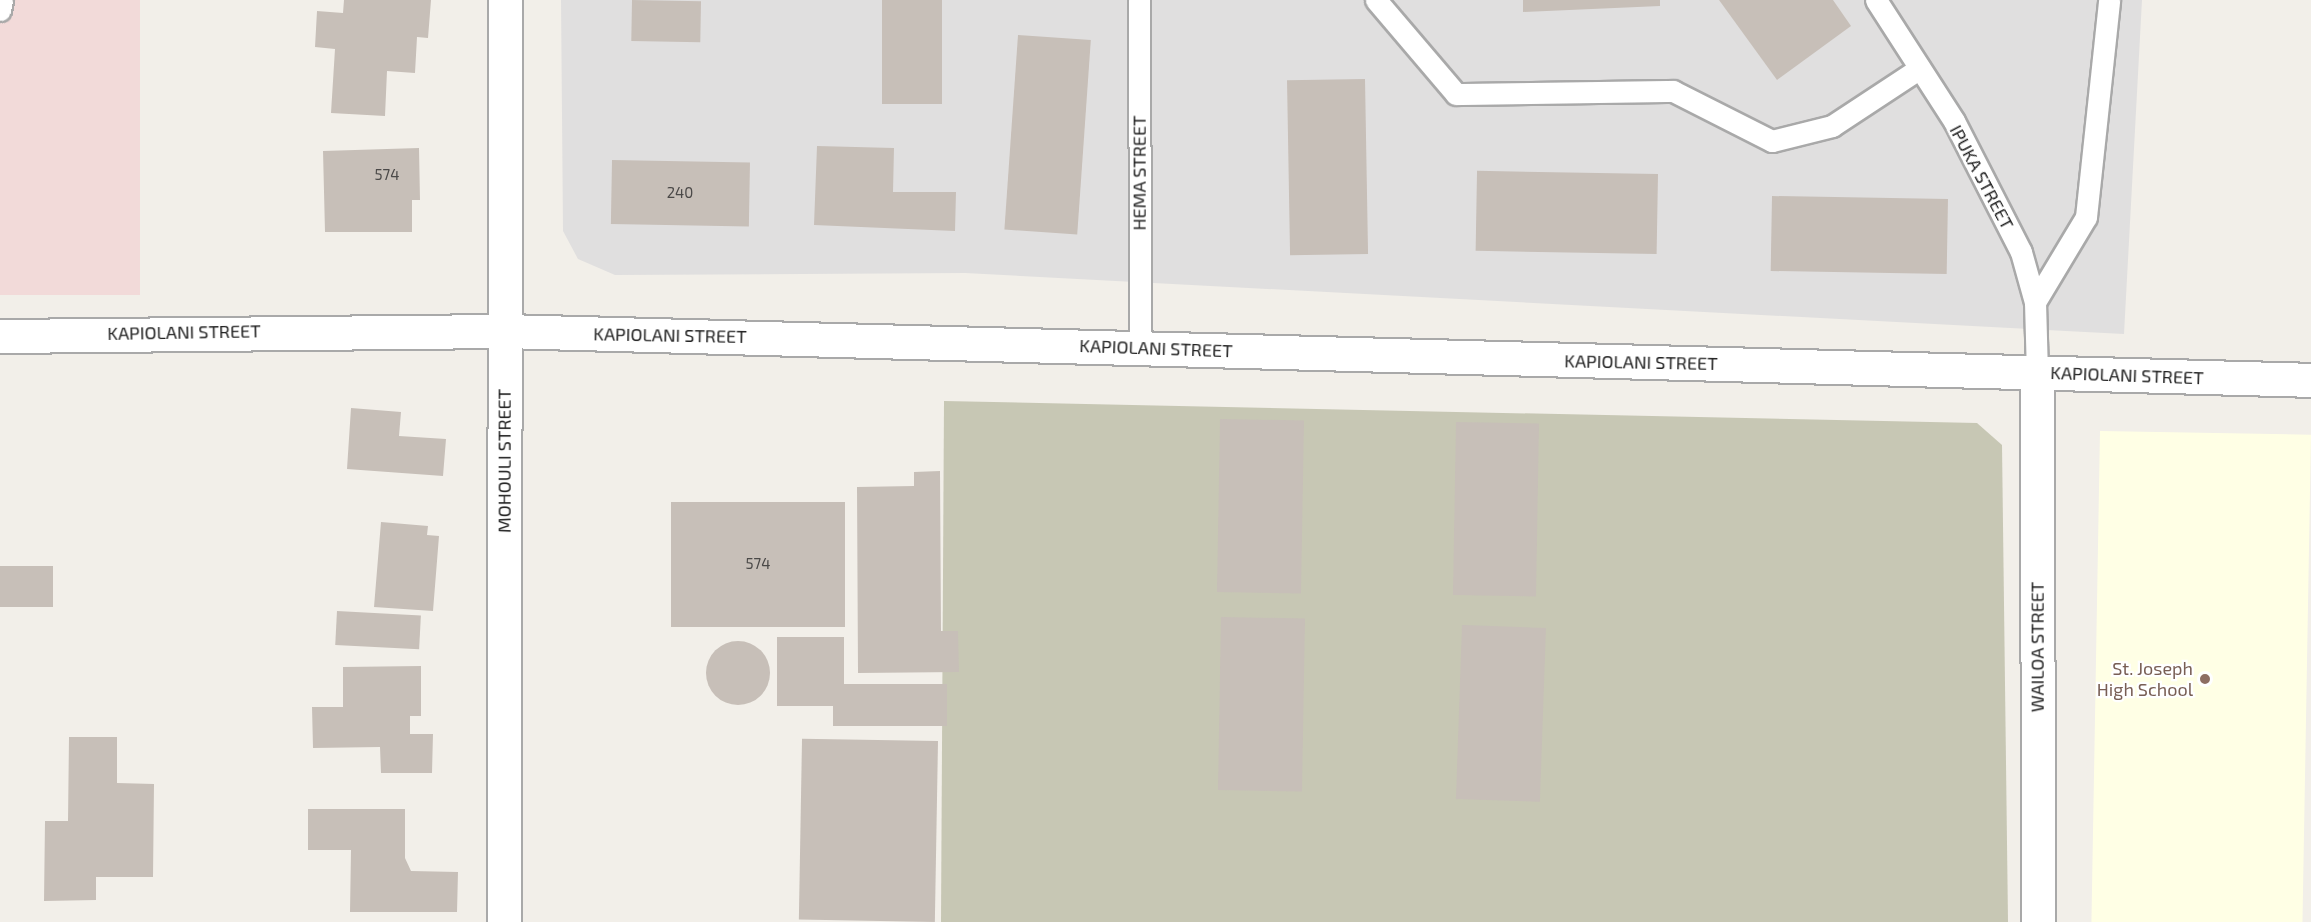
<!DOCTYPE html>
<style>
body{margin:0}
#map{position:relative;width:2311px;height:922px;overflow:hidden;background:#f2efe9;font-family:"Exo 2",sans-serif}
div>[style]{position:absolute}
.residential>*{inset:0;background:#e0dfdf}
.commercial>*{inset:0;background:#f2dad9;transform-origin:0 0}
.education>*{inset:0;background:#ffffe5;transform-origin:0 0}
.construction>*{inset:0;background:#c7c7b4}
.building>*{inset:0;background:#c7bfb8;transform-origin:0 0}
.round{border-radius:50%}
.roads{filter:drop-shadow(2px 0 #a9a9a9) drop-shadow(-2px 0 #a9a9a9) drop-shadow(0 2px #a9a9a9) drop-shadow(0 -2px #a9a9a9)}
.service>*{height:21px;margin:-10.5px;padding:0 10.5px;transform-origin:10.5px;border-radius:10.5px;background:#fff}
.minor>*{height:33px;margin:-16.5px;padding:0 16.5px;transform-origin:16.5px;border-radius:16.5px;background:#fff}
.tertiary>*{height:33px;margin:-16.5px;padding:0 16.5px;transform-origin:16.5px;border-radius:16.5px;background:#fff}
.dots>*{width:16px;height:16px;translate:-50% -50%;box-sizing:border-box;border:3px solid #fff;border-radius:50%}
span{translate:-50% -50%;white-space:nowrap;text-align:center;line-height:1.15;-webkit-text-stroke:4.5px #fff;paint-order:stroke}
.number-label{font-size:15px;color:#4b4948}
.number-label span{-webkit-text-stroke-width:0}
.street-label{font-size:18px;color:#222}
.education-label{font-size:18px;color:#785e54}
.right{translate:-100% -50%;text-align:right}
</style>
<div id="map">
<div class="residential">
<div style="clip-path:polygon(561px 0,2142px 0,2124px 334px,965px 273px,615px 275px,578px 259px,563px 231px)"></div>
</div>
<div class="commercial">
<div style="left:0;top:0;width:140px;height:295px"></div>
</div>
<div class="education">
<div style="left:2100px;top:431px;width:211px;height:491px;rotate:1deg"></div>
</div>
<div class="construction">
<div style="clip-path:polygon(944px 401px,1977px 423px,2002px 445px,2008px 922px,941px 922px)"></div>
</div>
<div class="building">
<div style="clip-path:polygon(344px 0,431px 0,428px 38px,417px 37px,415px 73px,387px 71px,385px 116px,331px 113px,335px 49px,315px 47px,317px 11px,343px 13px)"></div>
<div style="left:632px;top:0;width:69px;height:41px;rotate:1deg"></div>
<div style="left:882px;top:0;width:60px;height:104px"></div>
<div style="clip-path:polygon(1523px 0,1660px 0,1660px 6px,1523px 12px)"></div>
<div style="clip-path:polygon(1719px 0,1833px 0,1851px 26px,1777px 80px)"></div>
<div style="left:1018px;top:35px;width:73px;height:195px;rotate:4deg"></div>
<div style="left:1365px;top:79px;width:175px;height:78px;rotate:89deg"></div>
<div style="clip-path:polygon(817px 146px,894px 148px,893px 192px,956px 192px,955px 231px,814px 225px)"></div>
<div style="clip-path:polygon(419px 148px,420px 200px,412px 200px,412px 232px,325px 232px,323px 151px)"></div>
<div style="left:612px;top:160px;width:138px;height:64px;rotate:1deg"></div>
<div style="left:1658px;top:174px;width:80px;height:181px;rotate:91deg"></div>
<div style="left:1772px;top:196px;width:176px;height:75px;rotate:1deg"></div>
<div style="clip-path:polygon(351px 408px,401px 412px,399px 436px,446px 439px,443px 476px,347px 469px)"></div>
<div style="left:1220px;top:419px;width:84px;height:173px;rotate:1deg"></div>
<div style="left:1456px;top:422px;width:83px;height:173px;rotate:1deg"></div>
<div style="clip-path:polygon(940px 471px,941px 631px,958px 631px,959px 672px,858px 673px,857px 487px,914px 486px,914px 472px)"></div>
<div style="left:671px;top:502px;width:174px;height:125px"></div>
<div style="clip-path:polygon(381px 522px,428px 526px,427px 535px,439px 536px,433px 611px,374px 607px)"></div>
<div style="left:0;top:566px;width:53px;height:41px"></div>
<div style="left:337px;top:611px;width:84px;height:34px;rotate:3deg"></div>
<div style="left:1221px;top:617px;width:84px;height:173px;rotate:1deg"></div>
<div style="left:1462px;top:625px;width:84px;height:174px;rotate:2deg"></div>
<div style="clip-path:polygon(777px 637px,844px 637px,844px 684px,947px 684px,947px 726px,833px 726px,833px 706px,777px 706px)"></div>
<div class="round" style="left:706px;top:641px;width:64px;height:64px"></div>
<div style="clip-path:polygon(421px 666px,421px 716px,410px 716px,410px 734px,433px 734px,432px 773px,381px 773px,380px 747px,313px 748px,312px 707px,343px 707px,343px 667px)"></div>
<div style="clip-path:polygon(69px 737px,117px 737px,117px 783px,154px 784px,153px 877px,96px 877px,96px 900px,44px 901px,45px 821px,68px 821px)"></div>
<div style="left:938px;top:741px;width:181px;height:136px;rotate:91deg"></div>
<div style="clip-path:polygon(308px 809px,405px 809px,405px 858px,411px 871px,458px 872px,457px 912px,350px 912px,351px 850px,308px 850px)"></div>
</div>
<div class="roads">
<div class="service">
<div style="left:1139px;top:0;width:347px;rotate:89.8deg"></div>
<div style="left:1376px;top:0;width:123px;rotate:49.6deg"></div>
<div style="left:1456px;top:94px;width:217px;rotate:-0.8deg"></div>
<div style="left:1673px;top:91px;width:111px;rotate:26.8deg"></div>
<div style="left:1772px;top:141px;width:62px;rotate:-14deg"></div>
<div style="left:1832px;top:126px;width:105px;rotate:-33.4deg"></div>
<div style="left:1876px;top:0;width:144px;rotate:57.2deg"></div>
<div style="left:1954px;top:121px;width:147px;rotate:62.9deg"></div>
<div style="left:2021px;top:252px;width:52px;rotate:74.4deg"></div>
<div style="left:2035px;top:302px;width:70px;rotate:88.4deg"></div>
<div style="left:0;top:10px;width:10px;rotate:-79deg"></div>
<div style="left:2035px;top:302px;width:99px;rotate:-59deg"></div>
<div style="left:2086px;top:217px;width:218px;rotate:-83.9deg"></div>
</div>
<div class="minor">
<div style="left:2037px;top:372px;width:550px;rotate:89.9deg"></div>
</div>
<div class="tertiary">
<div style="left:0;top:336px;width:504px;rotate:-0.57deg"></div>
<div style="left:504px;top:331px;width:1808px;rotate:1.55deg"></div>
<div style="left:504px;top:922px;width:922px;rotate:-89.94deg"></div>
</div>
</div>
<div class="dots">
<div style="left:2205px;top:679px;background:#8d6e63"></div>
</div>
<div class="number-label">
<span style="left:387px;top:175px">574</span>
<span style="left:680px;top:193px">240</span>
<span style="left:758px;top:564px">574</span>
</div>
<div class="street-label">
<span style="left:1139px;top:173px;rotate:-90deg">HEMA STREET</span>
<span style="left:1982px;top:177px;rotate:62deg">IPUKA STREET</span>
<span style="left:184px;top:332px;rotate:-1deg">KAPIOLANI STREET</span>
<span style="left:670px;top:335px;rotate:1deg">KAPIOLANI STREET</span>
<span style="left:1156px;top:348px;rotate:2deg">KAPIOLANI STREET</span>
<span style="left:1641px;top:362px;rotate:1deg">KAPIOLANI STREET</span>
<span style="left:2127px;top:375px;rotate:2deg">KAPIOLANI STREET</span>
<span style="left:504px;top:461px;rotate:-90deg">MOHOULI STREET</span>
<span style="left:2037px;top:647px;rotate:-90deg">WAILOA STREET</span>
</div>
<div class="education-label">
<span class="right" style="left:2193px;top:679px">St. Joseph<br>High School</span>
</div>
</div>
